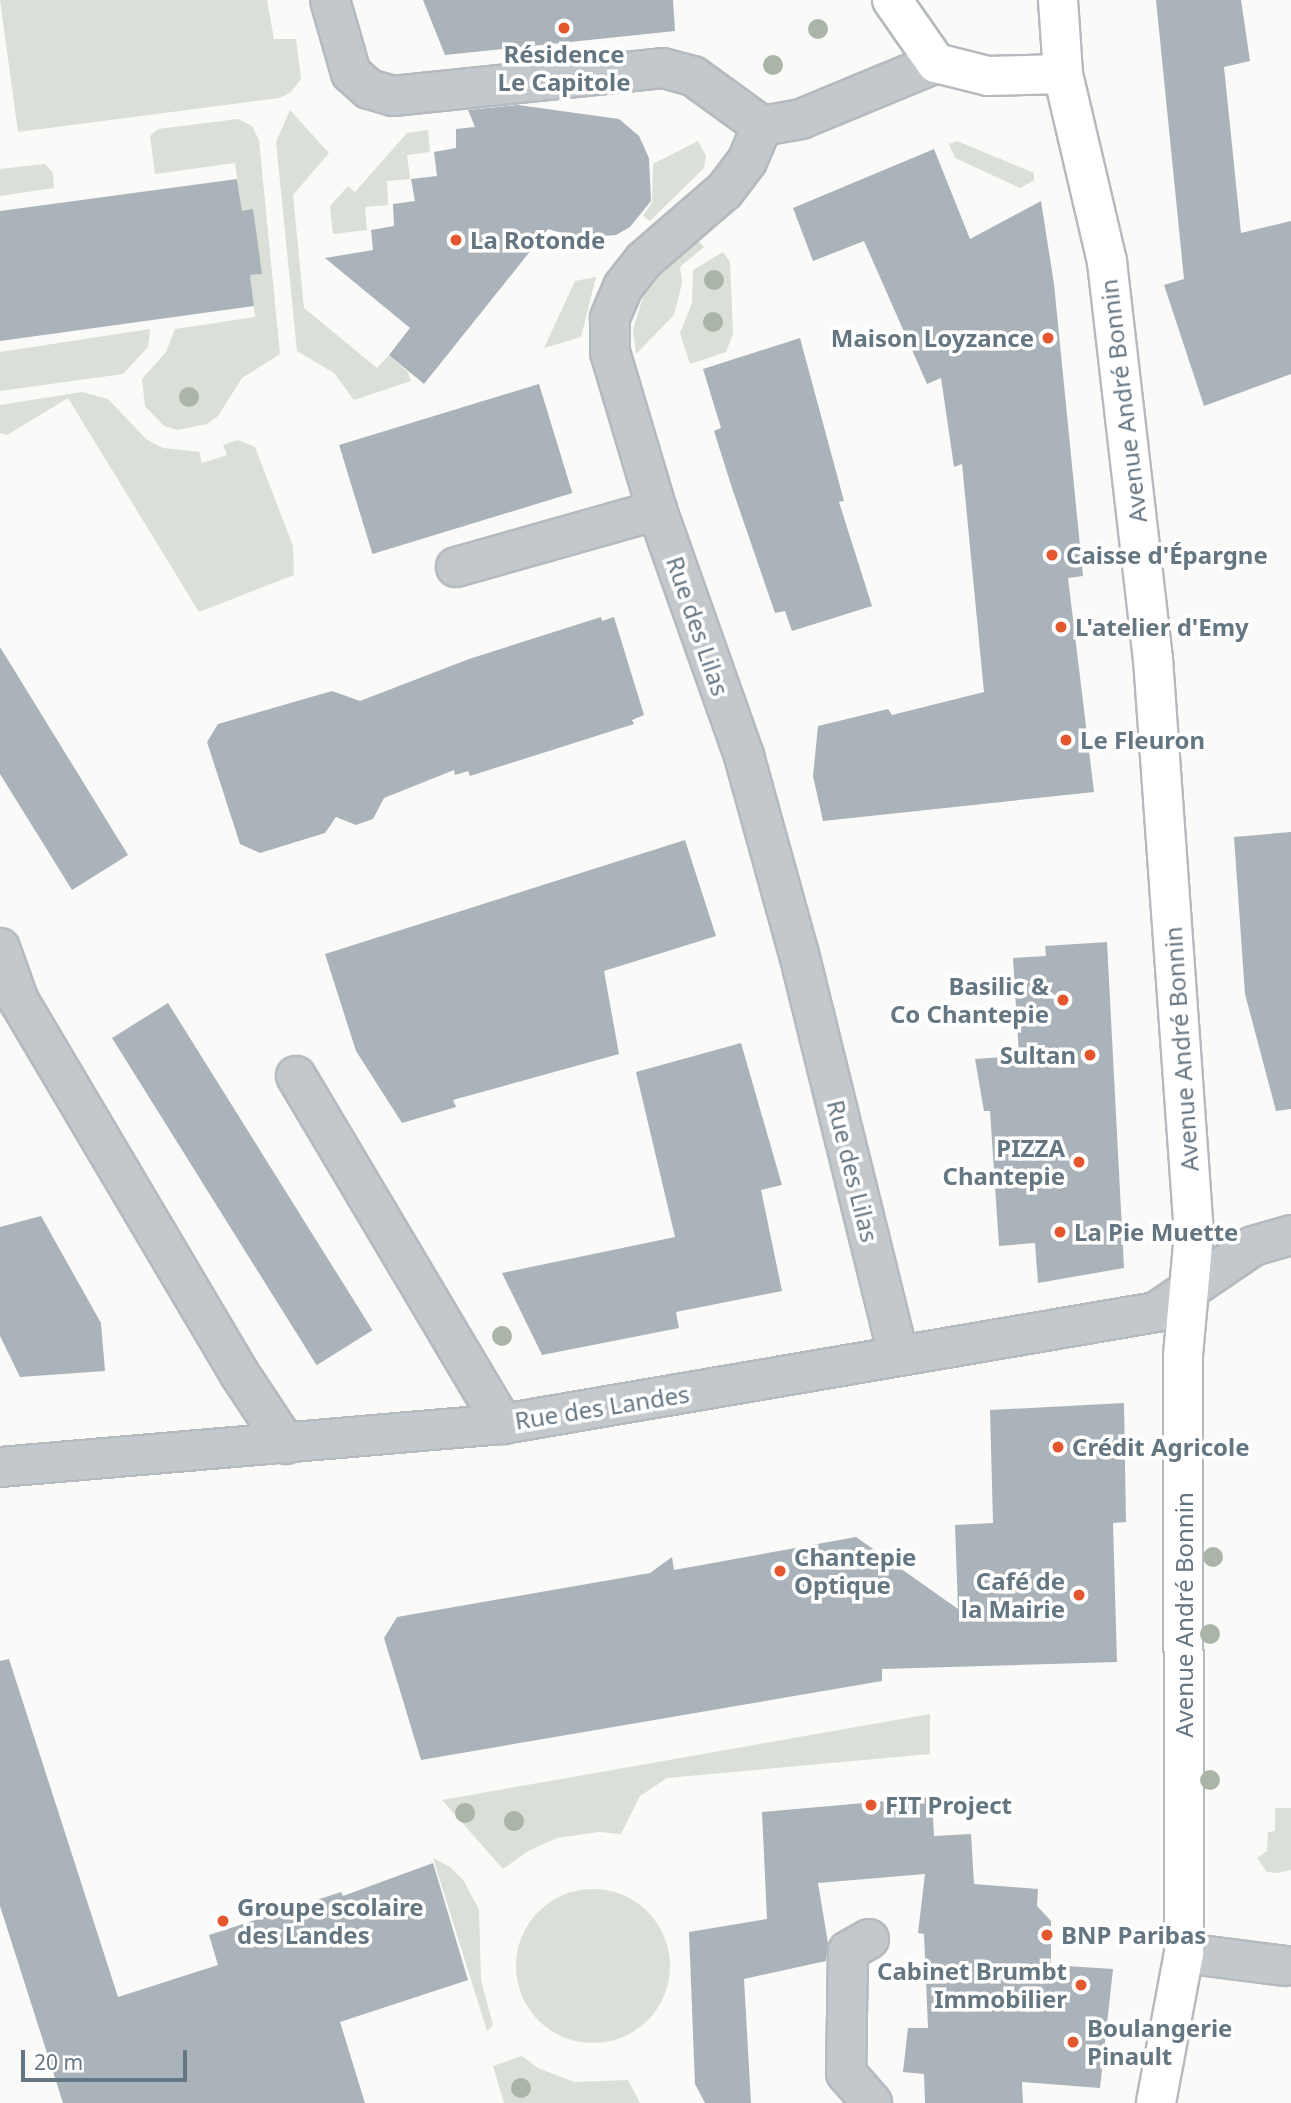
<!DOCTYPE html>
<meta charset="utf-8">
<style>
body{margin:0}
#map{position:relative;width:1291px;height:2103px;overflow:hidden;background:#fafaf8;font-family:"Noto Sans",sans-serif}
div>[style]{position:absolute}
.green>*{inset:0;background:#dadfd7}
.round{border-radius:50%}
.building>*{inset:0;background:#aab3b9;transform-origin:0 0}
.roads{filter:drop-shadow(2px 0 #b5babe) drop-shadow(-2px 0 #b5babe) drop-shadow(0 2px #b5babe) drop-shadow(0 -2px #b5babe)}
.minor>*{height:38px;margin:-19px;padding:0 19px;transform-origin:19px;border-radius:19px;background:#c3c8cc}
.major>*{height:38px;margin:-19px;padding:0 19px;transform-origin:19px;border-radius:19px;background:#fff}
.trees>*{width:20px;height:20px;margin:-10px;border-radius:50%;background:#aab4a7}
.dots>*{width:19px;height:19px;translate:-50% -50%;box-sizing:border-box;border:4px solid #fff;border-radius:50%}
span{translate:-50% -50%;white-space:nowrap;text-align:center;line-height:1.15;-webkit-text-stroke:7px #fff;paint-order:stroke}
.poi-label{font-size:24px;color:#657683;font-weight:700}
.left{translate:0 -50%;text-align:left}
.right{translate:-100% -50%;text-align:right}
.street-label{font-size:24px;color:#657683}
.scale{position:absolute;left:21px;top:2050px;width:166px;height:32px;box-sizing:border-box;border:4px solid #657683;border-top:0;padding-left:9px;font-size:21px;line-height:24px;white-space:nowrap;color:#657683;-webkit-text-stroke:5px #fff;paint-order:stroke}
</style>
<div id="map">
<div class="green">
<div style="clip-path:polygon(0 0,267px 0,274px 39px,296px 39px,301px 79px,290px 93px,279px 98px,18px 132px)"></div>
<div style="clip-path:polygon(290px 110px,329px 153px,293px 195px,304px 308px,377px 368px,389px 355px,408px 372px,411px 381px,354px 400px,334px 373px,297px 351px,276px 142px)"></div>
<div style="clip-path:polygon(238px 119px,252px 126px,259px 140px,280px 354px,242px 378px,218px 416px,207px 424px,178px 430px,164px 426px,145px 406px,142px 379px,166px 352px,175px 329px,255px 317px,250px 275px,261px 274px,242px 211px,235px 163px,155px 174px,150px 136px,158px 129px)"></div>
<div style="clip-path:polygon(428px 130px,430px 152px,407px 155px,410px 179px,387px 181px,388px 205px,365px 207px,367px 230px,333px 234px,330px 206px,348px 186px,355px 192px,407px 133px)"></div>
<div style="clip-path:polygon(698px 141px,706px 156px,704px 168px,650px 221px,643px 216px,652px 202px,653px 164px)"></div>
<div style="clip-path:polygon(957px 141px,1034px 173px,1034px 180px,1020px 188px,955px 158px,949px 144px)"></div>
<div style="clip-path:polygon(45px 164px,53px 173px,54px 188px,0 196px,0 169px)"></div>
<div style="clip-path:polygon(697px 239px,704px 247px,680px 267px,682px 283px,674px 315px,636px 354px,633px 330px,645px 290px)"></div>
<div style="clip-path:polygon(723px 252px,730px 262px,733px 333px,726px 352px,690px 364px,680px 333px,692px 303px,693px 270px)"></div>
<div style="clip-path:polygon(596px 277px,581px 337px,544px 348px,575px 281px)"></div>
<div style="clip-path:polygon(150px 329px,148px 347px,123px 374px,0 391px,0 352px)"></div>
<div style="clip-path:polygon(82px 392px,108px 399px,147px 440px,163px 448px,199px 452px,202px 463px,227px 455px,223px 445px,238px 440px,255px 447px,293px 546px,294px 575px,199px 612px,68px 398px,7px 435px,0 433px,0 405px)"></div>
<div style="clip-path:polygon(930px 1714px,930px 1754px,667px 1778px,640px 1796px,621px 1834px,599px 1832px,557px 1838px,528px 1851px,503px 1869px,442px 1800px)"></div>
<div style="clip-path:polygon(1275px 1808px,1291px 1808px,1291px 1870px,1277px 1873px,1267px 1872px,1257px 1858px,1267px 1851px,1268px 1832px,1275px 1831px)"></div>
<div style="clip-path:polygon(433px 1858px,450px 1867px,464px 1881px,479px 1910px,481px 1980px,493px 2025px,487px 2031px)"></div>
<div class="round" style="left:516px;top:1889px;width:154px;height:154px"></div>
<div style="clip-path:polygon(522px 2056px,538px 2068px,574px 2082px,628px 2080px,640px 2103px,504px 2103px,493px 2066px)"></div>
</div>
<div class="building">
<div style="clip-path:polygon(423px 0,673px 0,675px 31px,445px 55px)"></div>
<div style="clip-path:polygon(1156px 0,1241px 0,1250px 61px,1224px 67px,1241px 233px,1291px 221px,1291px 374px,1204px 406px,1164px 285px,1184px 279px)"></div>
<div style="clip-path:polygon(518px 105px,619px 119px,639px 136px,649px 158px,651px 201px,630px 227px,616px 235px,578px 238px,548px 229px,424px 384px,389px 355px,410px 328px,325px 258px,373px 250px,371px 230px,394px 226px,393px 204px,415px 201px,411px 179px,437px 176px,434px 152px,456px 148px,456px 129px,475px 127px,468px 110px)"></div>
<div style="clip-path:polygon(934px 149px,970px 239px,1041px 201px,1054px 284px,1083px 576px,1068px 578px,1094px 792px,823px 821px,813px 776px,818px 726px,888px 709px,892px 715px,984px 692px,962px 464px,954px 467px,941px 378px,927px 384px,864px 241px,813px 261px,793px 208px)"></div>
<div style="clip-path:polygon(237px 179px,242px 211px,253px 209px,262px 274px,250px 275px,254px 306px,0 341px,0 211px)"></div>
<div style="clip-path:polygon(800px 338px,844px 501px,839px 502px,872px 606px,792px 631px,785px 611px,775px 613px,732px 488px,714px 431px,721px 428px,703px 369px)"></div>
<div style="left:539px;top:384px;width:114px;height:209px;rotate:73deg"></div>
<div style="clip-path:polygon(601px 617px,602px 621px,614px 617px,644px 715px,632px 720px,634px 724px,470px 776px,468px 771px,455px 775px,454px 770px,384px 798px,373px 819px,356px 825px,336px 817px,325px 833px,260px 853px,240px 844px,207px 742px,218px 724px,332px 691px,360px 701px,469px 659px)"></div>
<div style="clip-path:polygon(0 647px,128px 855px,72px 890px,0 774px)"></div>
<div style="clip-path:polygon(1291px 832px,1291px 1109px,1276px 1111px,1245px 994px,1234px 837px)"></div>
<div style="clip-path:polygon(685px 840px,716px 936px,604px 971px,619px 1054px,453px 1100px,456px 1107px,402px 1123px,356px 1051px,325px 954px)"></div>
<div style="clip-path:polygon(1107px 942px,1124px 1268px,1038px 1283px,1035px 1243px,999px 1246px,990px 1111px,984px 1111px,975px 1059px,1019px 1056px,1013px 958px,1046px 956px,1045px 946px)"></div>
<div style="left:168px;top:1003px;width:386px;height:66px;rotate:58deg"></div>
<div style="clip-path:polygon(741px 1043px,782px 1185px,761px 1190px,782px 1291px,676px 1312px,679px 1328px,542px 1355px,502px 1273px,675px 1237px,636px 1072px)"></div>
<div style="clip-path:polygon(41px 1216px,101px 1323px,105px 1371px,20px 1377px,0 1336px,0 1227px)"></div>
<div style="clip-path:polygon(1124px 1403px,1126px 1522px,1113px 1523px,1117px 1662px,882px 1669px,882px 1681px,421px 1760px,384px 1638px,397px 1617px,650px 1573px,672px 1557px,674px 1570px,856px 1537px,958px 1609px,955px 1525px,993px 1523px,990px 1410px)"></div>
<div style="clip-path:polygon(9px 1659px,118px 1997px,218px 1965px,209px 1935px,341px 1892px,343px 1896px,433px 1863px,468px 1980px,340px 2022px,365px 2103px,63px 2103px,0 1906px,0 1661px)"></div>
<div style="clip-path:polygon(932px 1797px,934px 1836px,971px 1834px,974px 1884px,1038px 1889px,1037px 1906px,1051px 1921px,1051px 1965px,1113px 1969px,1100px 2088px,1022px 2082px,1023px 2103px,925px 2103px,924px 2074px,903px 2072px,908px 2028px,928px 2028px,924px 1934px,918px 1933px,925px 1874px,818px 1883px,828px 1943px,826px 1961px,744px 1979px,751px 2103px,705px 2103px,695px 2084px,689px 1932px,767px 1919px,762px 1812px)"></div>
</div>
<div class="roads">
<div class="minor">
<div style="left:330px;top:0;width:76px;rotate:74deg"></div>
<div style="left:351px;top:73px;width:24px;rotate:42deg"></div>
<div style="left:369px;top:89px;width:25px;rotate:16deg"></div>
<div style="left:393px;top:96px;width:271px;rotate:-5.9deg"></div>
<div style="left:663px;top:68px;width:31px;rotate:15deg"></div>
<div style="left:693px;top:76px;width:85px;rotate:35.9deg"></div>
<div style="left:762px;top:126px;width:38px;rotate:113deg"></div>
<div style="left:747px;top:161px;width:38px;rotate:127deg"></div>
<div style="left:724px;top:191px;width:106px;rotate:139.2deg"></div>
<div style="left:644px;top:260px;width:34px;rotate:128deg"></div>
<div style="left:623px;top:287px;width:34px;rotate:113deg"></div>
<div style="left:610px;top:318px;width:34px;rotate:90deg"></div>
<div style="left:610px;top:352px;width:165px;rotate:73.4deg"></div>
<div style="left:657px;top:510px;width:261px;rotate:70.5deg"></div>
<div style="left:744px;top:756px;width:205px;rotate:74.5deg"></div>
<div style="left:799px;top:954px;width:413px;rotate:76.1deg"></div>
<div style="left:762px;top:126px;width:40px;rotate:-10deg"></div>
<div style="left:801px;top:119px;width:146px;rotate:-22.5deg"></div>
<div style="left:456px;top:567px;width:209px;rotate:-15.8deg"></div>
<div style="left:0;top:948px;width:56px;rotate:70.3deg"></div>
<div style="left:19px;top:1001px;width:432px;rotate:59.4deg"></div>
<div style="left:239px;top:1373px;width:85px;rotate:56.5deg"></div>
<div style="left:296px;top:1076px;width:405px;rotate:59.3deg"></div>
<div style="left:0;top:1467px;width:505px;rotate:-4.89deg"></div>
<div style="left:503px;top:1424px;width:663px;rotate:-9.73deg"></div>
<div style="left:1156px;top:1312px;width:117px;rotate:-34.2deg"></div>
<div style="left:1253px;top:1246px;width:40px;rotate:-16deg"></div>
<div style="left:869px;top:1939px;width:24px;rotate:150deg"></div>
<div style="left:848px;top:1951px;width:122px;rotate:90.9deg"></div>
<div style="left:846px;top:2073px;width:40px;rotate:49deg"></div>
<div style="left:1184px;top:1953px;width:102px;rotate:7.3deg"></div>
</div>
<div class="major">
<div style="left:892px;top:0;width:77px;rotate:55.1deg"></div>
<div style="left:936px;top:63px;width:54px;rotate:14deg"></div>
<div style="left:988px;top:76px;width:75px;rotate:-1.5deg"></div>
<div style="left:1058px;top:0;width:74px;rotate:86.1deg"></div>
<div style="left:1063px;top:74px;width:193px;rotate:76.8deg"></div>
<div style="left:1107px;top:262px;width:400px;rotate:83.4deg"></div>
<div style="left:1153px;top:659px;width:576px;rotate:85.92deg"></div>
<div style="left:1194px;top:1234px;width:121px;rotate:95.2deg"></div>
<div style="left:1183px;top:1355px;width:598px;rotate:89.9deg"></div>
<div style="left:1184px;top:1953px;width:153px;rotate:100.6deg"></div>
</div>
</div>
<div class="trees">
<div style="left:818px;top:29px"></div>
<div style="left:773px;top:65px"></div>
<div style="left:714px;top:280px"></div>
<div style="left:713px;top:322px"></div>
<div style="left:189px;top:397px"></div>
<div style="left:502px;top:1336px"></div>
<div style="left:1213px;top:1557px"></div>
<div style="left:1210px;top:1634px"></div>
<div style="left:1210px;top:1780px"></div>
<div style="left:465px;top:1813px"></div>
<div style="left:514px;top:1821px"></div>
<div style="left:521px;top:2088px"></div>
</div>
<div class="dots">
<div style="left:564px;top:28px;background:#e4572e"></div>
<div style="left:456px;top:240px;background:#e4572e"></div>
<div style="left:1048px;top:338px;background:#e4572e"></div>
<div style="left:1052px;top:555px;background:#e4572e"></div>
<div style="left:1061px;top:627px;background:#e4572e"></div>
<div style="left:1066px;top:740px;background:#e4572e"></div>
<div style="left:1063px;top:1000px;background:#e4572e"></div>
<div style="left:1090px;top:1055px;background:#e4572e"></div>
<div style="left:1079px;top:1162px;background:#e4572e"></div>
<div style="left:1060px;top:1232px;background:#e4572e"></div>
<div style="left:1058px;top:1447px;background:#e4572e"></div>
<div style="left:780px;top:1571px;background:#e4572e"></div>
<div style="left:1079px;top:1595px;background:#e4572e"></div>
<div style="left:871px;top:1805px;background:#e4572e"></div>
<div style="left:223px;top:1921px;background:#e4572e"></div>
<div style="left:1047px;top:1935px;background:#e4572e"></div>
<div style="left:1081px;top:1985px;background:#e4572e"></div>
<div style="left:1073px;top:2042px;background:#e4572e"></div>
</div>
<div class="poi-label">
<span style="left:564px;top:68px">Résidence<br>Le Capitole</span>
<span class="left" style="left:470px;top:240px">La Rotonde</span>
<span class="right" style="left:1034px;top:338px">Maison Loyzance</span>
<span class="left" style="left:1066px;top:555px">Caisse d'Épargne</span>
<span class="left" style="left:1075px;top:627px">L'atelier d'Emy</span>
<span class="left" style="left:1080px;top:740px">Le Fleuron</span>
<span class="right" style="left:1049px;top:1000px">Basilic &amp;<br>Co Chantepie</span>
<span class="right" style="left:1076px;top:1055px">Sultan</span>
<span class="right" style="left:1065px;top:1162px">PIZZA<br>Chantepie</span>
<span class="left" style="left:1074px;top:1232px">La Pie Muette</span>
<span class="left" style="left:1072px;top:1447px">Crédit Agricole</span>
<span class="left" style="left:794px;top:1571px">Chantepie<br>Optique</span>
<span class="right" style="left:1065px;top:1595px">Café de<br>la Mairie</span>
<span class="left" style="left:885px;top:1805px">FIT Project</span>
<span class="left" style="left:237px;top:1921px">Groupe scolaire<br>des Landes</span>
<span class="left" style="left:1061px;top:1935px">BNP Paribas</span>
<span class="right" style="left:1067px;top:1985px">Cabinet Brumbt<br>Immobilier</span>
<span class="left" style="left:1087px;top:2042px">Boulangerie<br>Pinault</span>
</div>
<div class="street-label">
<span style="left:1123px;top:401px;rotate:-97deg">Avenue André Bonnin</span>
<span style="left:698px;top:626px;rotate:71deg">Rue des Lilas</span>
<span style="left:1181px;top:1049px;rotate:-94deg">Avenue André Bonnin</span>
<span style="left:853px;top:1171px;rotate:76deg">Rue des Lilas</span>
<span style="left:602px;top:1407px;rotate:-9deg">Rue des Landes</span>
<span style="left:1184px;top:1615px;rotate:-90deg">Avenue André Bonnin</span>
</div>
<div class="scale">20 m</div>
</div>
